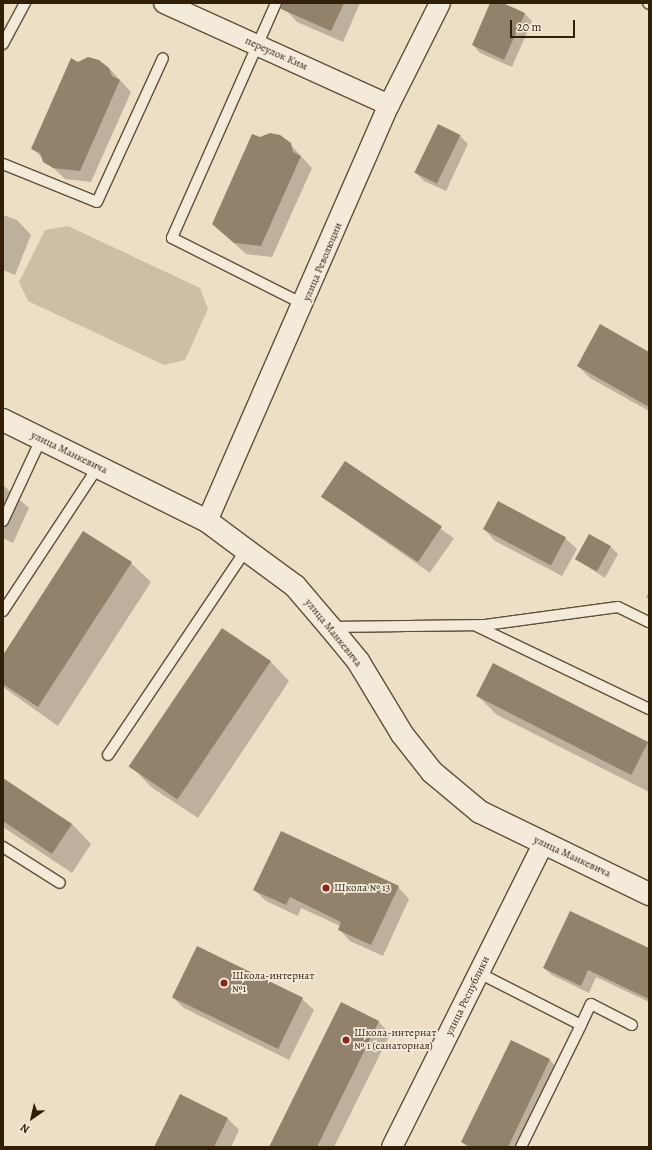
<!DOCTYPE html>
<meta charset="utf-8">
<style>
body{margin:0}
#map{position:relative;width:652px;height:1150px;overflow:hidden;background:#eddec6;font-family:Alegreya,serif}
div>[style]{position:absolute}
.green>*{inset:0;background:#cdbea6}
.shadow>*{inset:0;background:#0003;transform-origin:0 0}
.building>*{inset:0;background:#93826b;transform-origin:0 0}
.roads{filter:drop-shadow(1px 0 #604f38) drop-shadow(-1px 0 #604f38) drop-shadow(0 1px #604f38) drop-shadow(0 -1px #604f38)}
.lane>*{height:10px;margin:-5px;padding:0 5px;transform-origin:5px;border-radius:5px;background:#f3eada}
.street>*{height:20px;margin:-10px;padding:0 10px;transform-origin:10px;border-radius:10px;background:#f3eada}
.secondary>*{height:22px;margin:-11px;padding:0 11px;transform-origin:11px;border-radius:11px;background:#f3eada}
.dots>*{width:11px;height:11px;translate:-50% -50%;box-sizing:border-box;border:2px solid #f3eada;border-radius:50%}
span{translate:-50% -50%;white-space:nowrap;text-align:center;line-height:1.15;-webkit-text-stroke:3.5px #f3eada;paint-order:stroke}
.street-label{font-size:11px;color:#311f08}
.poi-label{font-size:11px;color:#311f08}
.left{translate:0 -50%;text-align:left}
.frame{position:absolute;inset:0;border:4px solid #311f08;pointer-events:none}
.north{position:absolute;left:12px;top:1098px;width:40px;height:40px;-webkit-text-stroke:3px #f3eada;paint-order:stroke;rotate:214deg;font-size:11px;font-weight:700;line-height:16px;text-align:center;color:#311f08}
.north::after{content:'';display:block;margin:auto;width:14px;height:18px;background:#311f08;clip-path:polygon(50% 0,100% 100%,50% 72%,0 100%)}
.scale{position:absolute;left:510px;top:20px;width:65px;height:18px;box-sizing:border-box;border:2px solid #311f08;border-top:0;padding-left:5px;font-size:12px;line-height:14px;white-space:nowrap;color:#311f08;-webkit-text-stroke:3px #f3eada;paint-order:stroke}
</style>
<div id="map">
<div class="green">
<div style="clip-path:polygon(68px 226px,200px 288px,208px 309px,185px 360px,164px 365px,28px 301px,19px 282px,45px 230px)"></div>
</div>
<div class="shadow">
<div style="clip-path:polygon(289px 3px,360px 3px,343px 42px,297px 22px,286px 10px)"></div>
<div style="clip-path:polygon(491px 3px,524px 13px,532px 21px,512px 67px,480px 53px,473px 45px)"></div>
<div style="clip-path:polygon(78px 63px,109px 68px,131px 92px,91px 182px,65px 179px,32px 148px)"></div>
<div style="clip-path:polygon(460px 136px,468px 144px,446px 191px,424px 181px,416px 173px)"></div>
<div style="clip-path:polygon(260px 138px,290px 144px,312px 168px,272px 257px,246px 254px,213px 224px)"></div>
<div style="clip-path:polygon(3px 215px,17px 220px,31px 235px,15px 275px,3px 270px)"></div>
<div style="clip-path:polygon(649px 353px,649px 411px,590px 378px,578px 366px)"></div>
<div style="left:345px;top:462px;width:133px;height:42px;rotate:35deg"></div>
<div style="clip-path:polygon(3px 485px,29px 508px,13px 543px,3px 538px)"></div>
<div style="clip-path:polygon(484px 529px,565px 538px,577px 549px,562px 576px,495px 541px)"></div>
<div style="clip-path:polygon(84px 532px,131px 563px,151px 582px,58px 726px,3px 687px,3px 657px)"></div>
<div style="clip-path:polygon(610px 546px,618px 554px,605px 578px,576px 559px)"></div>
<div style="clip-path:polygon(649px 592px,649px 600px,646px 597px)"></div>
<div style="clip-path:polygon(270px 661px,289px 681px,198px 818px,151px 787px,132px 767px)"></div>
<div style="clip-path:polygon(478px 696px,649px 742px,649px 792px,497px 715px)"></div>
<div style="clip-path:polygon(3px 779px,72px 824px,91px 844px,72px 873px,3px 827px)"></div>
<div style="clip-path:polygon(398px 887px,409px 899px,383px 956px,350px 941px,339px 929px,340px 926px,301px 908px,298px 916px,266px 901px,254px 890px)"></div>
<div style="clip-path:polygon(649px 950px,649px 1002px,596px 977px,589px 993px,552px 975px,544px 968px)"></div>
<div style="clip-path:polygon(172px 997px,302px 999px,314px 1010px,289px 1060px,184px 1008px)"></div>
<div style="clip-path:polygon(341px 1004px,379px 1022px,390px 1034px,334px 1147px,270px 1147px)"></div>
<div style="clip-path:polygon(511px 1042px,550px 1060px,557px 1068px,519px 1147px,467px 1147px,462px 1142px)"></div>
<div style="clip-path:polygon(228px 1119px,239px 1130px,231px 1147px,155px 1147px)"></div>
</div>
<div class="building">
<div style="clip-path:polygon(282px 3px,344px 3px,331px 31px,281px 9px)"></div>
<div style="clip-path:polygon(490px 3px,503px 3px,525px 13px,504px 60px,472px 45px)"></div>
<div style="clip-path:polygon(88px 57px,99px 60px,109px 68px,112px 76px,120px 80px,80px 171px,53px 168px,43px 162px,40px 153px,31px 149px,71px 58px,78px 62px)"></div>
<div style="left:438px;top:124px;width:25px;height:54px;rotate:26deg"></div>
<div style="clip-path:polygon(270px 133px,280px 135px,291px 143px,293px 152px,301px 156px,261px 246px,234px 243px,212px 224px,252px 134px,260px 137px)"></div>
<div style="clip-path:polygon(600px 324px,649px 352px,649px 407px,577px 366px)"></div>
<div style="left:345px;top:461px;width:117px;height:43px;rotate:34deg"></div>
<div style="left:498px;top:501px;width:77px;height:32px;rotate:28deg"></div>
<div style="clip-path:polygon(83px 531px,132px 562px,38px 707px,3px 684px,3px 655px)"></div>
<div style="left:589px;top:534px;width:25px;height:29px;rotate:29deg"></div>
<div style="left:222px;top:628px;width:59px;height:167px;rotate:34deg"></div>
<div style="left:493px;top:663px;width:174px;height:37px;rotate:27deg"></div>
<div style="clip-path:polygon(3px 778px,72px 824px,52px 854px,3px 821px)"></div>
<div style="clip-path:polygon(281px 831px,399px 886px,371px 945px,338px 930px,341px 922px,290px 897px,286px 905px,253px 890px)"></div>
<div style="clip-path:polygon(570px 911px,649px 948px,649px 999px,588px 970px,581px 986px,543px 968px)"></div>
<div style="left:197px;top:946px;width:118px;height:57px;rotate:26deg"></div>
<div style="clip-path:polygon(341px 1002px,379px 1021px,317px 1147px,269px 1147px)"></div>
<div style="clip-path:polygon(511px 1040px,550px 1059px,508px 1147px,471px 1147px,461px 1142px)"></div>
<div style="clip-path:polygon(180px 1094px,228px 1118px,214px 1147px,154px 1147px)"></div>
</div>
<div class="roads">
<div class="lane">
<div style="left:276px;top:3px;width:257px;rotate:113.9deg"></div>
<div style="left:172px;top:238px;width:149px;rotate:26.7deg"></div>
<div style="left:648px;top:3px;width:1px;rotate:45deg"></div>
<div style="left:3px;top:44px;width:47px;rotate:-61.8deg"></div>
<div style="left:3px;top:164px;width:101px;rotate:22deg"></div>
<div style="left:97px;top:202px;width:158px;rotate:-65.4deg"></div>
<div style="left:3px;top:521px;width:90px;rotate:-65.1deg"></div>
<div style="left:3px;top:611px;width:173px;rotate:-56.6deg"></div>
<div style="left:476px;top:626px;width:192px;rotate:25.6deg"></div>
<div style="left:331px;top:627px;width:154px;rotate:-0.7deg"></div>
<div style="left:485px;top:625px;width:134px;rotate:-7.7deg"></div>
<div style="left:618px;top:607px;width:34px;rotate:26deg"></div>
<div style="left:108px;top:755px;width:247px;rotate:-56.1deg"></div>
<div style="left:3px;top:847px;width:67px;rotate:32.3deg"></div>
<div style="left:479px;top:973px;width:114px;rotate:27deg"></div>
<div style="left:581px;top:1025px;width:23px;rotate:-65deg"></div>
<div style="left:591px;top:1004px;width:46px;rotate:27.1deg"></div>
<div style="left:521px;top:1147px;width:136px;rotate:-63.8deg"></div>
</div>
<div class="street">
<div style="left:164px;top:3px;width:247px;rotate:24.4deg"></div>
<div style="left:207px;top:521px;width:454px;rotate:-66.4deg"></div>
<div style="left:389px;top:105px;width:114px;rotate:-63.4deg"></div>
<div style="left:392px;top:1147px;width:339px;rotate:-63.5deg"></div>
</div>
<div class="secondary">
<div style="left:3px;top:420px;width:228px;rotate:26.3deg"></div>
<div style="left:207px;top:521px;width:49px;rotate:36.6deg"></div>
<div style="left:246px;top:550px;width:61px;rotate:36.3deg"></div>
<div style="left:295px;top:586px;width:54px;rotate:49.5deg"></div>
<div style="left:330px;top:627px;width:44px;rotate:50.5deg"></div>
<div style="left:358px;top:661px;width:85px;rotate:58.9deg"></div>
<div style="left:402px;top:734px;width:48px;rotate:51.7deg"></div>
<div style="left:432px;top:772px;width:62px;rotate:39.8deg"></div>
<div style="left:480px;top:812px;width:188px;rotate:25.9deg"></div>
</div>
</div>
<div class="dots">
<div style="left:326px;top:888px;background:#8f2418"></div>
<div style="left:224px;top:983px;background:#8f2418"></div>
<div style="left:346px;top:1040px;background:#8f2418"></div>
</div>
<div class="street-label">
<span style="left:276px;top:54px;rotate:24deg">переулок Ким</span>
<span style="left:323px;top:262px;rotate:-67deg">улица Революции</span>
<span style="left:69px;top:453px;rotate:26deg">улица Манкевича</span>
<span style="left:333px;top:633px;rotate:51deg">улица Манкевича</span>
<span style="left:572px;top:857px;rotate:25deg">улица Манкевича</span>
<span style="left:468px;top:996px;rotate:-64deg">улица Республики</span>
</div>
<div class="poi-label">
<span class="left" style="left:334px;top:888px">Школа № 13</span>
<span class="left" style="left:232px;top:983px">Школа-интернат<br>№1</span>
<span class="left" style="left:354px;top:1040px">Школа-интернат<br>№ 1 (санаторная)</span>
</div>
<div class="frame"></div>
<div class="north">N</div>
<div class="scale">20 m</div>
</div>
